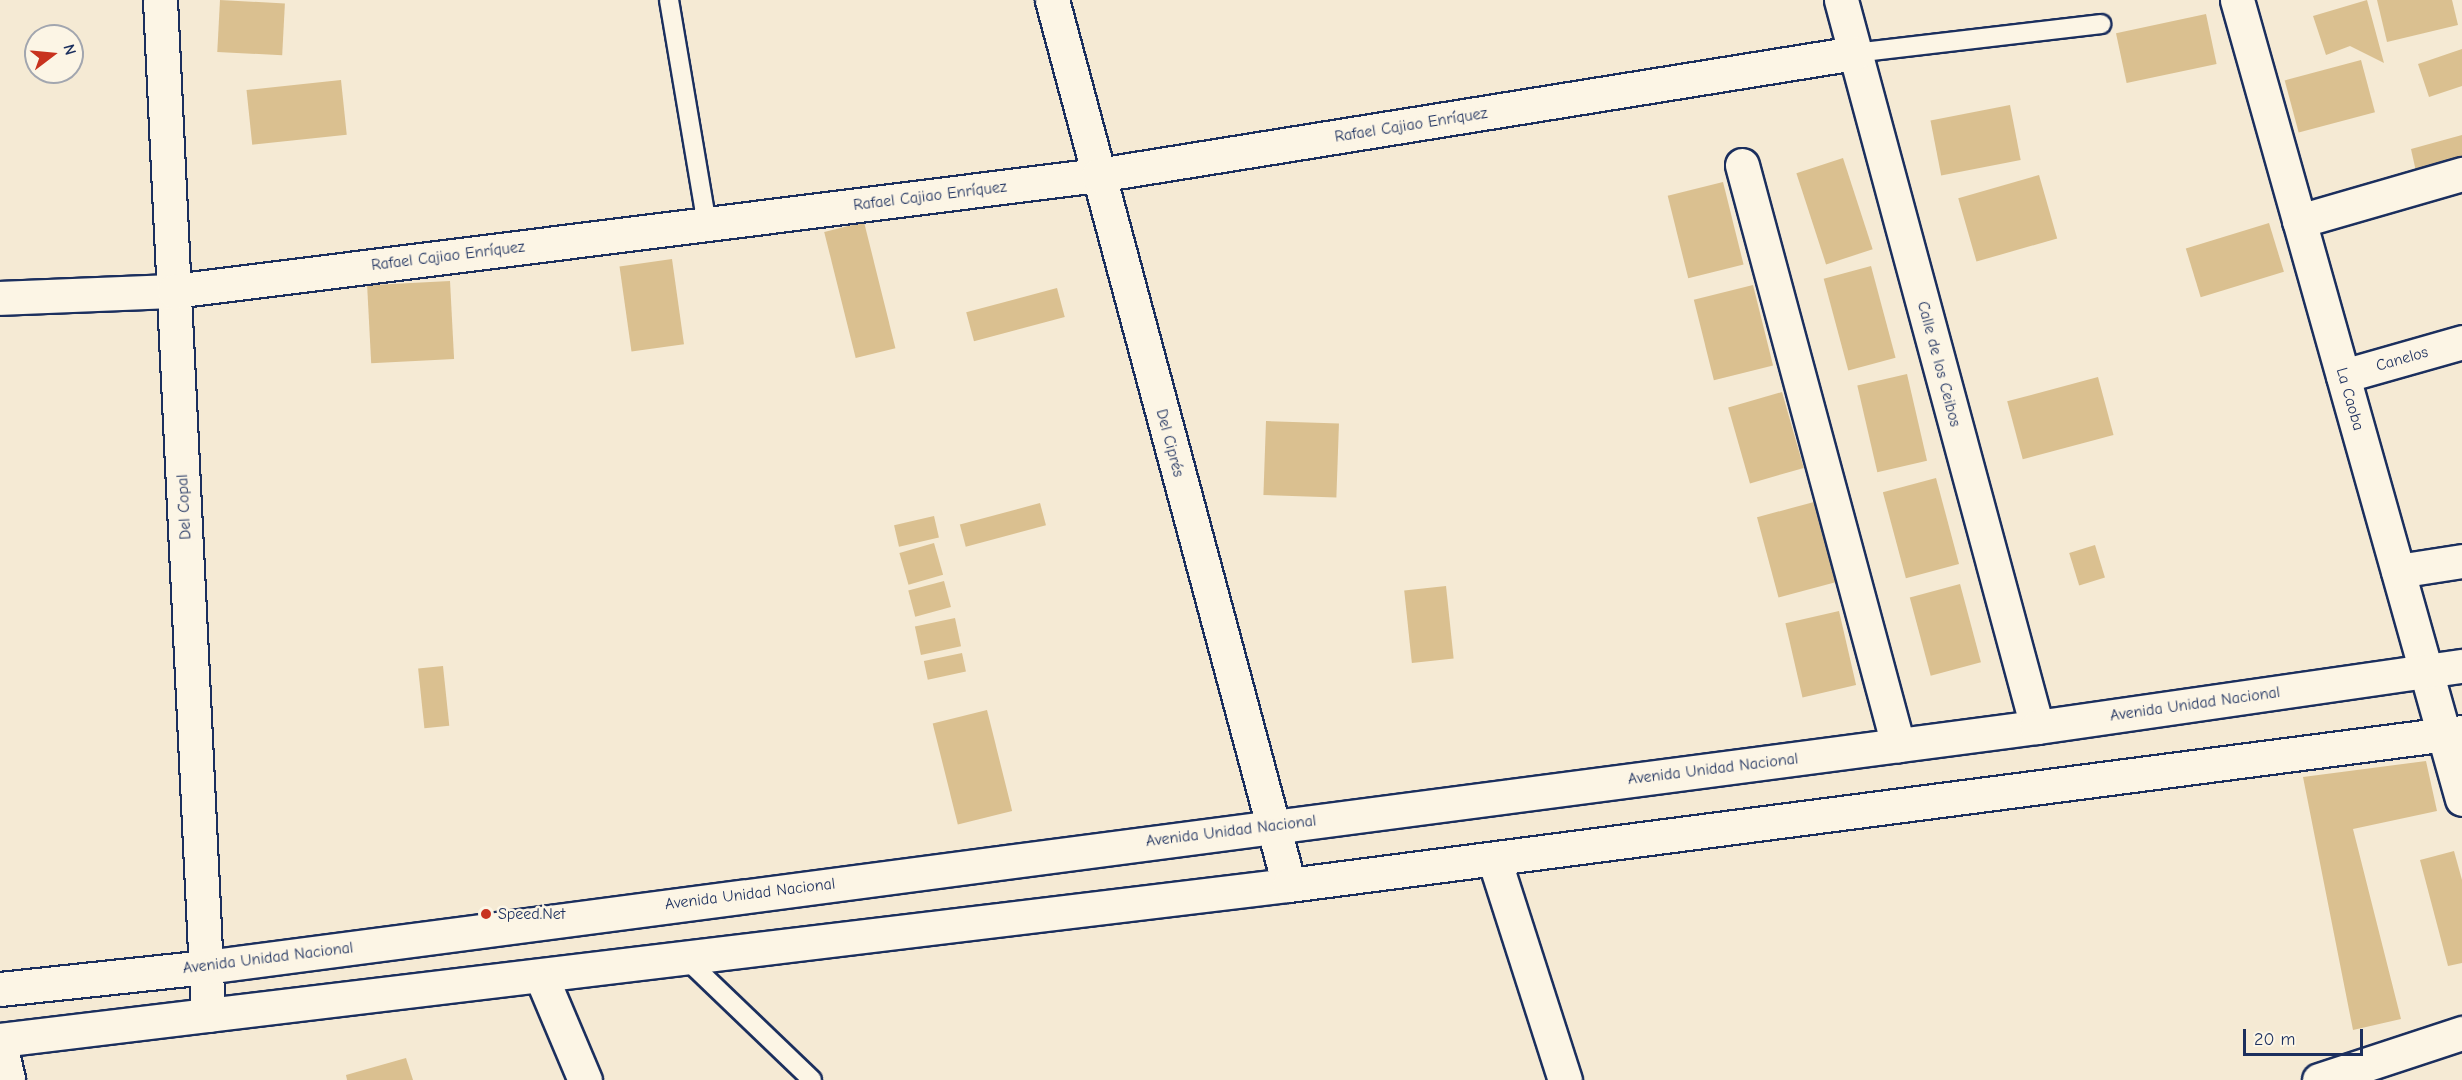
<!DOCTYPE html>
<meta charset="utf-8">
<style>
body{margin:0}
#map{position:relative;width:2462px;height:1080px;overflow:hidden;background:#f5ead4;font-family:"Comic Neue",sans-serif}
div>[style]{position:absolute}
.building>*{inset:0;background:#dac090;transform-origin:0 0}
.roads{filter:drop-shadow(2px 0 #1b2f5e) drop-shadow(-2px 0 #1b2f5e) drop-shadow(0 2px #1b2f5e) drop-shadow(0 -2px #1b2f5e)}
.lane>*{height:18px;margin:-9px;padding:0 9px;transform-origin:9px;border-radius:9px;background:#fcf5e5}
.street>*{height:33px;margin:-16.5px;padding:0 16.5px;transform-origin:16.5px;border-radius:16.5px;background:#fcf5e5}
.secondary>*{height:33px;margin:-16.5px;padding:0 16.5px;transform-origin:16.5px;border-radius:16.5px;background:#fcf5e5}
.dots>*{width:16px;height:16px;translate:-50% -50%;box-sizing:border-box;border:3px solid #fcf5e5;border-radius:50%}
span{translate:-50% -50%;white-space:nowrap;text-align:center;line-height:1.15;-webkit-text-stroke:5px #fcf5e5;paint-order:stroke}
.street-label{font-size:16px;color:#1b2f5e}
.poi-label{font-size:16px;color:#1b2f5e}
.left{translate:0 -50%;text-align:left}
.north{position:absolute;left:24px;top:24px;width:60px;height:60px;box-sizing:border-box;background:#fcf5e5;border:2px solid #a2a6af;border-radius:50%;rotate:74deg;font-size:16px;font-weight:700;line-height:24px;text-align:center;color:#1b2f5e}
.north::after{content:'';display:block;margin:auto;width:21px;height:27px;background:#c8321e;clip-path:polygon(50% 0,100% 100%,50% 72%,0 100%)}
.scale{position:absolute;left:2243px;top:1029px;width:120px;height:27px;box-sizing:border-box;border:3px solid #1b2f5e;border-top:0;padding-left:8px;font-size:18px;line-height:21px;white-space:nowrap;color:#1b2f5e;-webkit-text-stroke:4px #fcf5e5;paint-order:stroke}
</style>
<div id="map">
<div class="building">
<div style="left:220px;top:0;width:65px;height:52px;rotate:3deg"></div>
<div style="clip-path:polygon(2367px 0,2384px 63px,2350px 46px,2326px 55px,2313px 16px)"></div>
<div style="clip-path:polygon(2377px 0,2452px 0,2458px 25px,2387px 42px)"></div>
<div style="left:2206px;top:14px;width:51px;height:92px;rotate:78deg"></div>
<div style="clip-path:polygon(2462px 49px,2462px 86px,2429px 97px,2418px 64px)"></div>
<div style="left:2361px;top:60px;width:54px;height:79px;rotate:75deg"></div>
<div style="left:341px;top:80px;width:55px;height:95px;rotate:84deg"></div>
<div style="left:2010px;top:105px;width:56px;height:81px;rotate:79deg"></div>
<div style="clip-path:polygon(2462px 135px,2462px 164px,2417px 176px,2411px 149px)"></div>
<div style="left:1843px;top:158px;width:96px;height:49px;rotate:72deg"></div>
<div style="left:2039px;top:175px;width:66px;height:84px;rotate:74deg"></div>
<div style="left:1723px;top:182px;width:85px;height:57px;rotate:76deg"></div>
<div style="left:864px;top:222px;width:130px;height:41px;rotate:76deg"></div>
<div style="left:2269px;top:223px;width:51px;height:87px;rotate:73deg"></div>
<div style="left:672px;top:259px;width:86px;height:53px;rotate:82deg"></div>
<div style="left:1871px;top:266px;width:95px;height:49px;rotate:75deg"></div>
<div style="left:450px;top:281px;width:78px;height:83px;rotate:87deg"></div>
<div style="left:1753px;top:285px;width:83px;height:61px;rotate:76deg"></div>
<div style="left:1057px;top:288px;width:30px;height:94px;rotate:75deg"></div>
<div style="left:1907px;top:374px;width:89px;height:51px;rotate:77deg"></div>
<div style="left:2098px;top:377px;width:60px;height:94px;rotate:75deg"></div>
<div style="left:1782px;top:392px;width:79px;height:56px;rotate:74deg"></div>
<div style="left:1266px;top:421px;width:73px;height:74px;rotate:2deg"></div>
<div style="left:1936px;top:478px;width:89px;height:55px;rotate:75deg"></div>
<div style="left:1814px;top:502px;width:83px;height:59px;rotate:75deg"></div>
<div style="left:1040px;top:503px;width:23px;height:83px;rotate:75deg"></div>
<div style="left:934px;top:516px;width:22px;height:41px;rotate:77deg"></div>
<div style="left:934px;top:543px;width:33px;height:36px;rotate:74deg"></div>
<div style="left:2095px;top:545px;width:34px;height:27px;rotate:73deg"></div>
<div style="left:944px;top:581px;width:27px;height:37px;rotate:75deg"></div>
<div style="left:1960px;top:584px;width:81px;height:52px;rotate:75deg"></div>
<div style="left:1446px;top:586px;width:73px;height:42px;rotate:84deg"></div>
<div style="left:1839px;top:611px;width:76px;height:55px;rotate:77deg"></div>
<div style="left:955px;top:618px;width:29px;height:41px;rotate:78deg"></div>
<div style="left:962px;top:653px;width:19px;height:39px;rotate:78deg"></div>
<div style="left:443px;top:666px;width:60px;height:25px;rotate:84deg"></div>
<div style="left:987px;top:710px;width:104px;height:56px;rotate:76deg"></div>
<div style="clip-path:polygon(2426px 761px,2437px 811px,2353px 829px,2401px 1019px,2353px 1030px,2303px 777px)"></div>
<div style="clip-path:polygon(2454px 851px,2462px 880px,2462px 963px,2448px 966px,2420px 860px)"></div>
<div style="clip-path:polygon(406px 1058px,413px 1080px,347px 1080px,346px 1075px)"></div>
</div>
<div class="roads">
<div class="lane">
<div style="left:669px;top:0;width:227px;rotate:80.4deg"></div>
<div style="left:1855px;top:53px;width:248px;rotate:-6.7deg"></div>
<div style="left:685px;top:958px;width:176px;rotate:43.8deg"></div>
</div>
<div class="street">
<div style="left:160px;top:0;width:1016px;rotate:87.29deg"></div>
<div style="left:1052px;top:0;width:916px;rotate:75.01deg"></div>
<div style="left:1841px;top:0;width:753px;rotate:74.91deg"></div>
<div style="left:2237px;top:0;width:830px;rotate:74.27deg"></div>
<div style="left:1742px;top:165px;width:601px;rotate:74.95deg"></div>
<div style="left:2299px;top:221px;width:170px;rotate:-16.1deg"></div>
<div style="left:0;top:298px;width:174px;rotate:-2.3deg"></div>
<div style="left:174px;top:291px;width:931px;rotate:-7.16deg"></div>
<div style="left:1098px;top:175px;width:767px;rotate:-9.16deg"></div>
<div style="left:2343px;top:376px;width:124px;rotate:-15.9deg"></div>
<div style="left:2398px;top:571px;width:65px;rotate:-8.9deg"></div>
<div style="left:1494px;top:859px;width:232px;rotate:72.2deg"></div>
<div style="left:541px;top:976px;width:113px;rotate:67.1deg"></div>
<div style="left:0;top:1044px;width:37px;rotate:77deg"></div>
<div style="left:2319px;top:1080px;width:151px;rotate:-18.2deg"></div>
</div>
<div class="secondary">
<div style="left:0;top:989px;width:207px;rotate:-6.1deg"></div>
<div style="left:206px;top:967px;width:1847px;rotate:-7.47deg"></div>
<div style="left:2037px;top:727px;width:429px;rotate:-8.2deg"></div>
<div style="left:0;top:1040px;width:1298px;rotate:-6.86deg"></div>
<div style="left:1289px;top:885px;width:1183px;rotate:-7.43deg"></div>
</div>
</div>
<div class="dots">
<div style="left:486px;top:914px;background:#c8321e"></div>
</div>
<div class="street-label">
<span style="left:1411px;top:125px;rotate:-9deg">Rafael Cajiao Enríquez</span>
<span style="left:930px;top:196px;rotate:-7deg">Rafael Cajiao Enríquez</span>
<span style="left:448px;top:256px;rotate:-7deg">Rafael Cajiao Enríquez</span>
<span style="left:2402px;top:359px;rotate:-16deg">Canelos</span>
<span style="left:1939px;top:364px;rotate:75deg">Calle de los Ceibos</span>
<span style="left:2350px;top:399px;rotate:74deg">La Caoba</span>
<span style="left:1170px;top:443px;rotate:75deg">Del Ciprés</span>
<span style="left:184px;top:507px;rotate:-93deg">Del Copal</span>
<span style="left:2195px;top:704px;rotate:-8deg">Avenida Unidad Nacional</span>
<span style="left:1713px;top:769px;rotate:-7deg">Avenida Unidad Nacional</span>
<span style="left:1231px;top:831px;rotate:-7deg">Avenida Unidad Nacional</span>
<span style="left:750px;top:894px;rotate:-7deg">Avenida Unidad Nacional</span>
<span style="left:268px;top:958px;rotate:-7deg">Avenida Unidad Nacional</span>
</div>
<div class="poi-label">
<span class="left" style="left:498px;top:914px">Speed.Net</span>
</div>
<div class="north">N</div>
<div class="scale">20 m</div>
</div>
